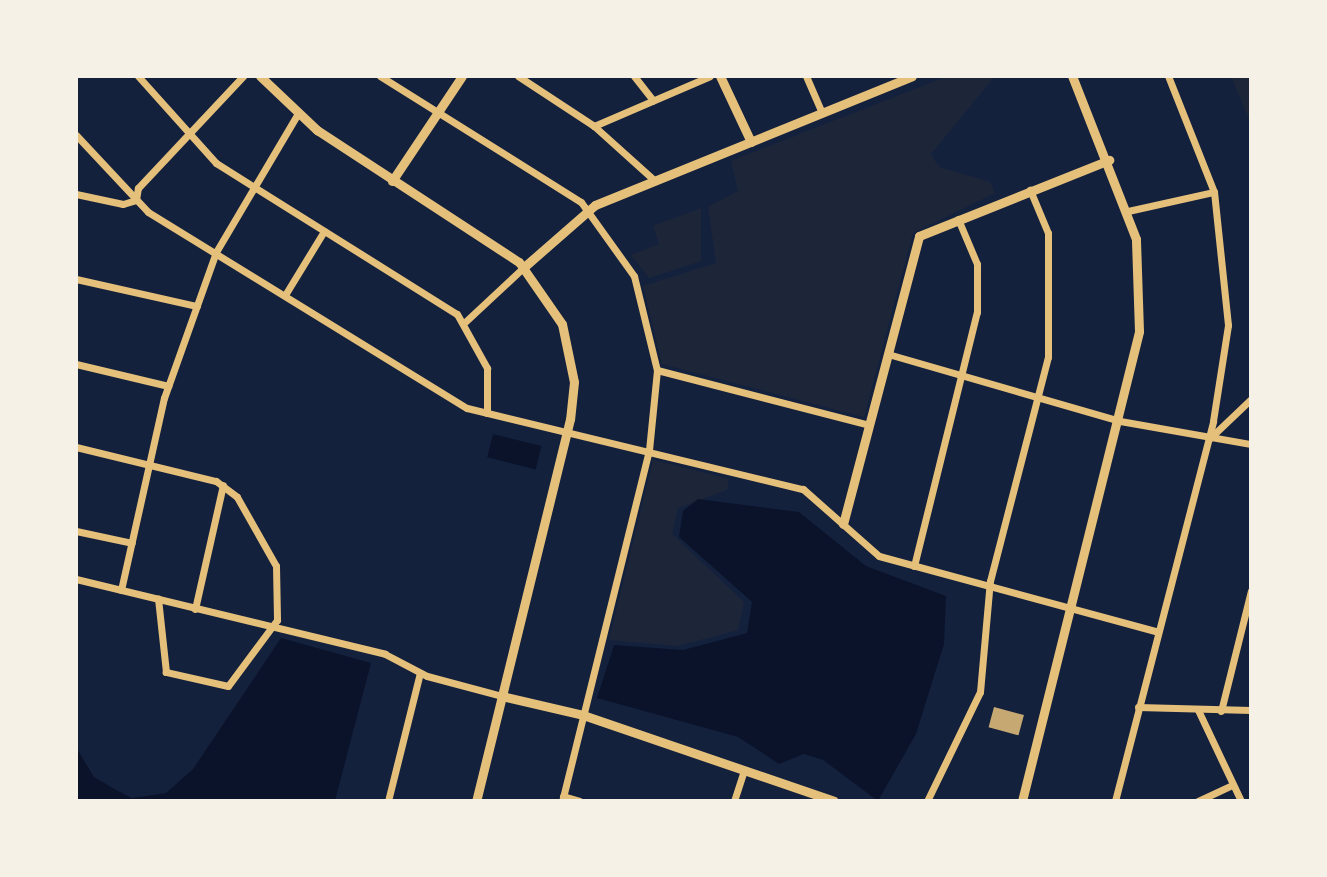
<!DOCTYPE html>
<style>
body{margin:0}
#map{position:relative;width:1327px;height:877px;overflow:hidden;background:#14213d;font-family:Cabin,sans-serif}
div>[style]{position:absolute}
.green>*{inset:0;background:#1d2539}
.water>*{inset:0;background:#0b132b;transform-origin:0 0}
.building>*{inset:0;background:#c6a872;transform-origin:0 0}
.minor>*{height:7px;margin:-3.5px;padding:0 3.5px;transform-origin:3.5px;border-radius:3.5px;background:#e5c07b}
.tertiary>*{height:9px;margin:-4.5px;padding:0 4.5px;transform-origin:4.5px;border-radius:4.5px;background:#e5c07b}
span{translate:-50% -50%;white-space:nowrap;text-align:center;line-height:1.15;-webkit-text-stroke:8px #f6f1e7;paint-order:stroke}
.frame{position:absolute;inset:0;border:78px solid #f6f1e7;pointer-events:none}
</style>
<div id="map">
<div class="green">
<div style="clip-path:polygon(948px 76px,995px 76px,931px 154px,939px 167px,990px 182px,995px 193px,913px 233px,864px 417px,662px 364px,643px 286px,716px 263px,708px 207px,738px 191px,731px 161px)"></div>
<div style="clip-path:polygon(1231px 76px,1251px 76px,1251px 124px)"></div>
<div style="clip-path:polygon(701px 208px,701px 261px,649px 278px,631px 255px,659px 244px,653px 226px)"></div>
<div style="clip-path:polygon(653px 460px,729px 479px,727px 490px,678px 508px,672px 534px,744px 602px,738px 630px,678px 646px,609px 640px)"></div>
</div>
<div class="water">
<div style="left:493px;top:434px;width:50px;height:24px;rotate:14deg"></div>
<div style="clip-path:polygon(698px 499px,799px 512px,866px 566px,946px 596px,944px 644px,916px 734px,878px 801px,823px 760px,804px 754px,779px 764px,738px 737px,597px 698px,614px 645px,683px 650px,747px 633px,752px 602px,679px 537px,683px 511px)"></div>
<div style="clip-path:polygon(281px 638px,371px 663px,335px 801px,76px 801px,76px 747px,94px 777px,118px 791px,132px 798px,166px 793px,193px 769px)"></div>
</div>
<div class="building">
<div style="left:994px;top:707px;width:31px;height:21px;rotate:15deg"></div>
</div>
<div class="minor">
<div style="left:138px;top:76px;width:117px;rotate:48.1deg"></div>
<div style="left:216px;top:163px;width:284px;rotate:32.1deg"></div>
<div style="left:457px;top:314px;width:62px;rotate:60.9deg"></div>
<div style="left:487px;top:368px;width:45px;rotate:90deg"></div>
<div style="left:380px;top:76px;width:237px;rotate:32.1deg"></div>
<div style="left:581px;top:202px;width:91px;rotate:54.4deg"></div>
<div style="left:634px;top:276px;width:97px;rotate:76.3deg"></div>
<div style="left:657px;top:370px;width:80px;rotate:95.7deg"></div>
<div style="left:649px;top:450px;width:362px;rotate:103.9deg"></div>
<div style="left:518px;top:76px;width:91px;rotate:33.3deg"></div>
<div style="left:594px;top:126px;width:82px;rotate:42deg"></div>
<div style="left:634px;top:76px;width:31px;rotate:52deg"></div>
<div style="left:806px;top:76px;width:40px;rotate:66.6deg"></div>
<div style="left:594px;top:126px;width:126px;rotate:-23.3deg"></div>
<div style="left:76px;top:135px;width:105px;rotate:46.9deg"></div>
<div style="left:148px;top:212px;width:374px;rotate:31.6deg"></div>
<div style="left:467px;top:408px;width:346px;rotate:13.6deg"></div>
<div style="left:803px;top:489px;width:101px;rotate:41.4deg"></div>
<div style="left:879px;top:556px;width:287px;rotate:15.2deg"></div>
<div style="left:76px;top:194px;width:48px;rotate:12deg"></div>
<div style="left:123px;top:204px;width:14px;rotate:-17deg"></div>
<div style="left:136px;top:200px;width:12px;rotate:-81deg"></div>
<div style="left:138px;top:188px;width:154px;rotate:-46.8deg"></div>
<div style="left:1128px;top:211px;width:88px;rotate:-12.5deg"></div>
<div style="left:76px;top:279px;width:124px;rotate:12.6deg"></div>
<div style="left:285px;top:295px;width:75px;rotate:-58.6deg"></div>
<div style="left:465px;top:322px;width:81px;rotate:-43deg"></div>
<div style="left:888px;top:354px;width:241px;rotate:16.1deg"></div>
<div style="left:1120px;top:421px;width:133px;rotate:10deg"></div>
<div style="left:76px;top:364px;width:95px;rotate:13.4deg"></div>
<div style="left:657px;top:370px;width:219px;rotate:14.5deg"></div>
<div style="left:1209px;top:439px;width:58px;rotate:-43.6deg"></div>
<div style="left:76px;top:447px;width:144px;rotate:13.7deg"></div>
<div style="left:216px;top:481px;width:26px;rotate:37deg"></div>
<div style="left:237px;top:497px;width:79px;rotate:60.5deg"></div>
<div style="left:276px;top:566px;width:54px;rotate:88.9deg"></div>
<div style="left:277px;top:620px;width:82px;rotate:126.6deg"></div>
<div style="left:228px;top:686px;width:64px;rotate:-167.3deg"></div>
<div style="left:166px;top:672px;width:74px;rotate:-96.2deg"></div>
<div style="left:76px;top:531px;width:57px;rotate:12.1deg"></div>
<div style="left:914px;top:566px;width:262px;rotate:-76.1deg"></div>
<div style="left:977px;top:312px;width:48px;rotate:-90deg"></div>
<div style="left:977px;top:264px;width:49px;rotate:-112.9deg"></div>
<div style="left:76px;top:579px;width:318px;rotate:13.6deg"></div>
<div style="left:385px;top:654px;width:47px;rotate:27.6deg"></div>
<div style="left:427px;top:676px;width:78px;rotate:14.9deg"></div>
<div style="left:121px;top:590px;width:197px;rotate:-77.4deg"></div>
<div style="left:164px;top:398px;width:155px;rotate:-70.4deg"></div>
<div style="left:216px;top:252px;width:159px;rotate:-59.4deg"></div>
<div style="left:195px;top:609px;width:127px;rotate:-77.3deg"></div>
<div style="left:1138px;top:707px;width:113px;rotate:1.5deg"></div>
<div style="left:1198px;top:710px;width:101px;rotate:64.7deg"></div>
<div style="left:1221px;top:711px;width:124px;rotate:-76deg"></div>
<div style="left:563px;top:796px;width:17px;rotate:17deg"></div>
<div style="left:388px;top:801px;width:132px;rotate:-76deg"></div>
<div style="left:734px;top:801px;width:32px;rotate:-72deg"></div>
<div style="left:927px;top:801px;width:121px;rotate:-64.1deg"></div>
<div style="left:980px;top:692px;width:111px;rotate:-84.9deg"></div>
<div style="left:990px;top:581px;width:231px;rotate:-75.5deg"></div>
<div style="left:1048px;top:357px;width:124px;rotate:-90deg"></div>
<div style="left:1048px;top:233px;width:47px;rotate:-112.7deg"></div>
<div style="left:1115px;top:801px;width:392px;rotate:-75.5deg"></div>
<div style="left:1213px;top:421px;width:97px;rotate:-81.1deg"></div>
<div style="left:1228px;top:325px;width:134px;rotate:-96deg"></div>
<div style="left:1214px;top:192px;width:125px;rotate:-111.6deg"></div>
<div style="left:1198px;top:801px;width:38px;rotate:-25deg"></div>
</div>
<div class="tertiary">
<div style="left:260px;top:76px;width:79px;rotate:43.5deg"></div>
<div style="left:317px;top:130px;width:241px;rotate:33.2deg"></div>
<div style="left:519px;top:262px;width:75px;rotate:55.3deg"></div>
<div style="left:562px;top:324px;width:59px;rotate:78.3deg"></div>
<div style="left:574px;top:382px;width:37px;rotate:96deg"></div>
<div style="left:570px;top:419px;width:393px;rotate:103.8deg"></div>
<div style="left:720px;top:76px;width:73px;rotate:64.8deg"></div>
<div style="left:392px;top:181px;width:126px;rotate:-56.3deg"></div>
<div style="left:524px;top:267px;width:94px;rotate:-41.1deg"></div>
<div style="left:595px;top:205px;width:342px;rotate:-22.1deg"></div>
<div style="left:843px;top:524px;width:298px;rotate:-75.2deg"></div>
<div style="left:919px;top:236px;width:205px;rotate:-21.8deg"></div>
<div style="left:502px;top:696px;width:83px;rotate:13.2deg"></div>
<div style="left:583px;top:715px;width:265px;rotate:18.9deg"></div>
<div style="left:1022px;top:801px;width:484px;rotate:-76deg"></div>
<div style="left:1139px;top:331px;width:92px;rotate:-91.9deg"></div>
<div style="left:1136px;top:239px;width:175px;rotate:-111.4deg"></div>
</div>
<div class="frame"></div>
</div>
